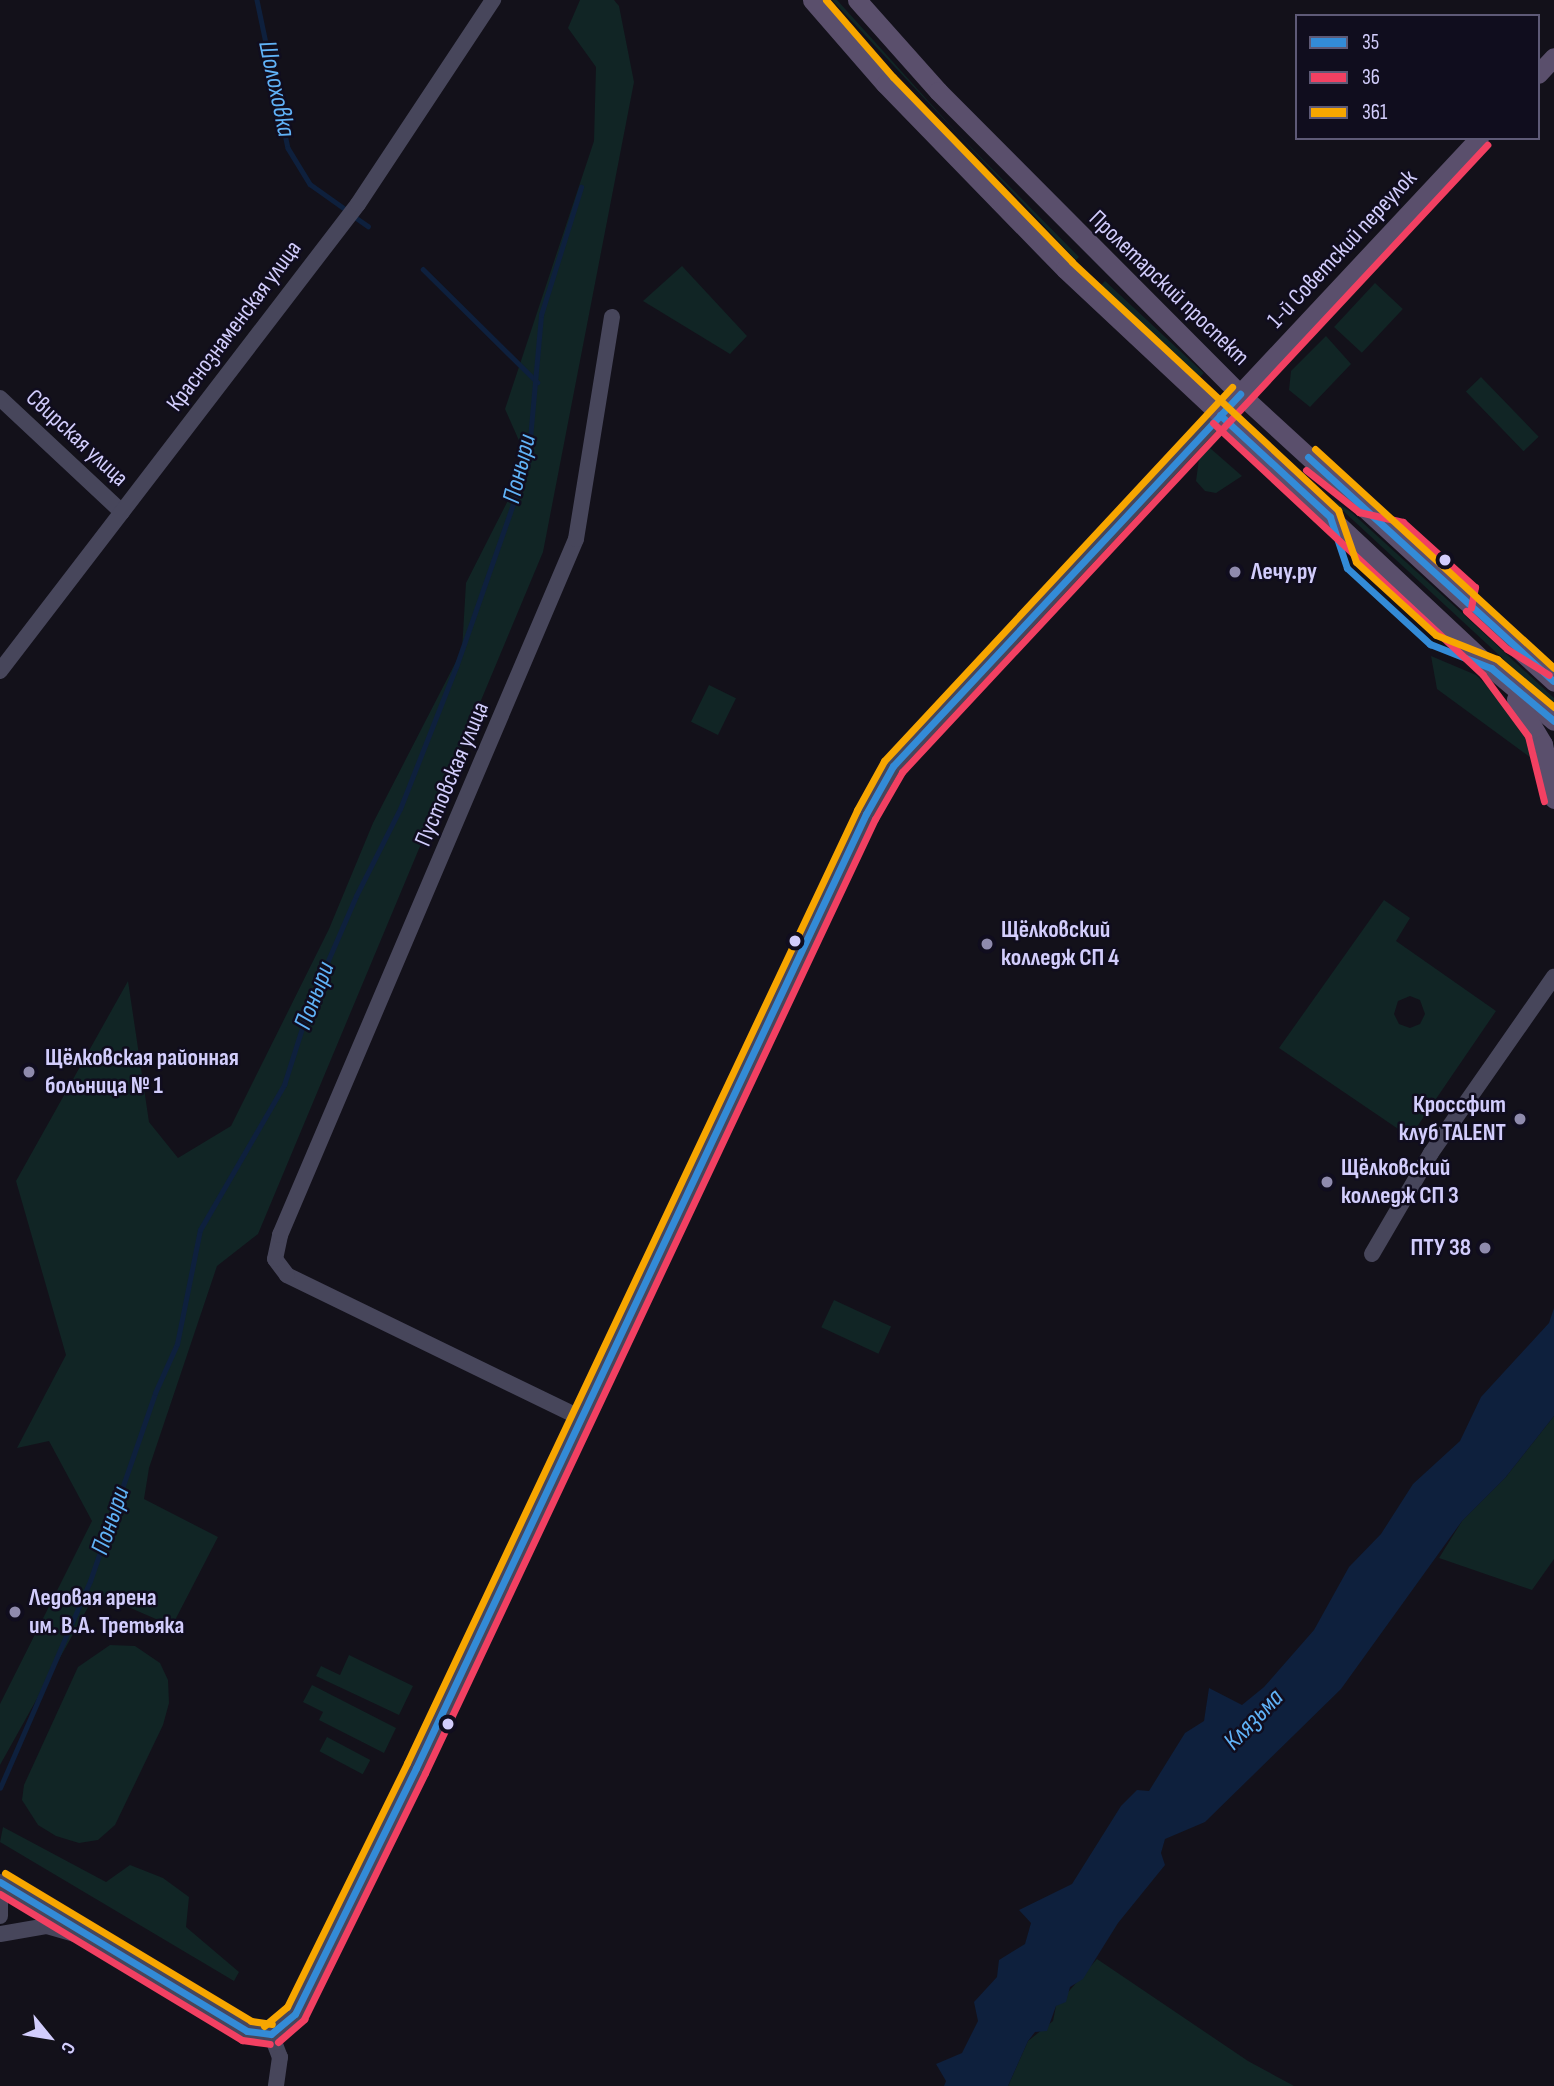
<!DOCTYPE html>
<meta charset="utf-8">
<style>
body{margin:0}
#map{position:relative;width:1554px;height:2086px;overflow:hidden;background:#13111a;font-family:"Sofia Sans Condensed",sans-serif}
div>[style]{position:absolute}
.green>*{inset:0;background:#112525;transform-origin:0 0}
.water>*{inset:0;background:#0e203d}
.stream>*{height:4.5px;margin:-2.25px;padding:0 2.25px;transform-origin:2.25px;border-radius:2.25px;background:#0e203d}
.minor>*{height:16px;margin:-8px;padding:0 8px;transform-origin:8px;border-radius:8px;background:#47465b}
.major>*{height:19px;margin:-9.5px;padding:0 9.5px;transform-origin:9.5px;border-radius:9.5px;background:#5a4f6c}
.bus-1>*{height:7px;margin:-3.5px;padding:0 3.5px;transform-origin:3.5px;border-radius:3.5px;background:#338bd7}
.bus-2>*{height:7px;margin:-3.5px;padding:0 3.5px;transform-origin:3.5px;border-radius:3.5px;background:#f24062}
.bus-3>*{height:7px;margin:-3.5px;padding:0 3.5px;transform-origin:3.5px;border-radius:3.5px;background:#f7a600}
.dots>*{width:19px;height:19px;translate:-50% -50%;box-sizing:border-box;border:4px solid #100d1e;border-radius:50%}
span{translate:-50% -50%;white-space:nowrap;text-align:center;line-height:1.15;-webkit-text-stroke:5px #100d1e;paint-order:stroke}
.street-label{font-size:24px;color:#d2cdfc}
.poi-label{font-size:24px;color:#d2cdfc;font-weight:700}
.left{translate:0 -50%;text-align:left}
.right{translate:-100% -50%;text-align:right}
.water-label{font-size:26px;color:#60b2f7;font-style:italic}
.legend{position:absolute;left:1295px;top:14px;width:245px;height:126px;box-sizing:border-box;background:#100d1e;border:2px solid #5e5a77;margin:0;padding:9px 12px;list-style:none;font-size:21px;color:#d2cdfc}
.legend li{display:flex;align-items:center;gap:14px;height:35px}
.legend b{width:35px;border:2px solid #5e5a77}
.north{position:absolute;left:14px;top:2002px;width:70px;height:70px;-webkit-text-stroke:5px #100d1e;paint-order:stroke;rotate:120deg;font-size:19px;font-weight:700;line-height:28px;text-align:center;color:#d2cdfc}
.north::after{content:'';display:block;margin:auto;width:24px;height:32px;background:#d2cdfc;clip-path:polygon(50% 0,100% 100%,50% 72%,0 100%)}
</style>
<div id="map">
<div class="green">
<div style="clip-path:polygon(580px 0,614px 0,619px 6px,634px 82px,543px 552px,258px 1234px,217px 1266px,149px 1468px,144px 1499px,218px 1537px,172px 1626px,96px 1593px,0 1765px,0 1704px,92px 1521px,49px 1441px,17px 1448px,66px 1355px,16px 1181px,128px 981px,149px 1122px,178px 1158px,231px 1126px,329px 929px,373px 823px,462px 650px,466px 583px,528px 461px,505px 409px,594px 141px,596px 67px,568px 28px)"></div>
<div style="clip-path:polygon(832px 0,837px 0,958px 134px,1079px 257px,1076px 260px)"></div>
<div style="clip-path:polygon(682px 266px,747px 336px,730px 354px,643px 301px)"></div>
<div style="left:1105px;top:281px;width:135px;height:6px;rotate:43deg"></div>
<div style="left:1375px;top:283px;width:38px;height:60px;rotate:43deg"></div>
<div style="clip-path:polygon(1326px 336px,1351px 364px,1310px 407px,1289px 390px,1291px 371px)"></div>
<div style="left:1481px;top:377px;width:83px;height:21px;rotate:46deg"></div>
<div style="clip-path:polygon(1210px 448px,1242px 476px,1216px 493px,1205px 491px,1196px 481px,1199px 459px)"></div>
<div style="clip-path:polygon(1328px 497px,1351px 512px,1462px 613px,1554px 698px,1554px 706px)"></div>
<div style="clip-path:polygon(1431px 656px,1476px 675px,1522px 720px,1542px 766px,1437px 689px)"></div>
<div style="left:709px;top:685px;width:30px;height:41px;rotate:26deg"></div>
<div style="clip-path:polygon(evenodd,1384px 900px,1410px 918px,1396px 941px,1496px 1011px,1410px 1137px,1279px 1048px,1384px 900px,1410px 996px,1420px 1000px,1425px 1014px,1420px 1024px,1410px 1028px,1399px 1024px,1394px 1014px,1398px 1001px,1410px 996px)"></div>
<div style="left:834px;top:1300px;width:63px;height:30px;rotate:25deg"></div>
<div style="clip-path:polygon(1554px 1416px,1554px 1559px,1532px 1590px,1439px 1558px,1462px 1521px,1505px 1478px)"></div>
<div style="clip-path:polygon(110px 1645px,135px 1646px,160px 1663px,168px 1680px,169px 1703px,163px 1725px,115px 1825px,98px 1840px,79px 1843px,56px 1836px,38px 1825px,22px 1800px,24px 1785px,78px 1667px)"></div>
<div style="clip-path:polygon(349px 1655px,413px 1686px,399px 1715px,316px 1676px,321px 1666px,340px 1675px)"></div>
<div style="clip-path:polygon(312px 1685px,396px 1728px,384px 1753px,319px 1720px,323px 1712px,303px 1702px)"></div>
<div style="left:327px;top:1737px;width:49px;height:16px;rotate:28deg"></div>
<div style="clip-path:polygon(3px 1827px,106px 1882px,130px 1865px,163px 1878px,189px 1897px,186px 1927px,239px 1972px,234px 1981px,0 1842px)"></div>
<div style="clip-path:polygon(1097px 1959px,1248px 2061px,1294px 2086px,1008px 2086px,1028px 2041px,1053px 2021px,1056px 2006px)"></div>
</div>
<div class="water">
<div style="clip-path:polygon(1554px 1308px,1554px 1416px,1505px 1478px,1462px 1521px,1341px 1689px,1205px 1822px,1165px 1839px,1161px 1853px,1165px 1865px,1118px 1923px,1083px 1979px,1070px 1987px,1066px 2002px,1056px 2006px,1047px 2031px,1035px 2032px,1028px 2041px,1008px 2086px,944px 2086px,946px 2081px,936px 2064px,962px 2053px,978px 2021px,974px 2002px,997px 1977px,999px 1960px,1025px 1944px,1031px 1923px,1019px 1910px,1072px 1884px,1121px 1806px,1137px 1790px,1149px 1791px,1185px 1733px,1204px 1721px,1209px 1688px,1242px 1705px,1264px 1687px,1314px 1630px,1349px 1567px,1381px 1534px,1413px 1484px,1460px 1441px,1481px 1397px,1549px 1323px)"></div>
</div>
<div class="stream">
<div style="left:257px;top:0;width:151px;rotate:78.2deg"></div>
<div style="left:288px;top:148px;width:42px;rotate:58.6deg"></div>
<div style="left:310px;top:184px;width:47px;rotate:35.4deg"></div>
<div style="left:355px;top:217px;width:16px;rotate:35deg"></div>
<div style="left:423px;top:269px;width:161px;rotate:44.7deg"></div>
<div style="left:0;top:1788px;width:226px;rotate:-66.5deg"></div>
<div style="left:90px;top:1581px;width:199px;rotate:-70.9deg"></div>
<div style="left:155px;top:1393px;width:54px;rotate:-65.8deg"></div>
<div style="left:177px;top:1344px;width:116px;rotate:-78.6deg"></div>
<div style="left:200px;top:1230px;width:168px;rotate:-59.9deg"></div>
<div style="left:284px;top:1085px;width:89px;rotate:-72.4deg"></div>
<div style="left:311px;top:1000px;width:113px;rotate:-66.6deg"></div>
<div style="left:356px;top:896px;width:97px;rotate:-63.2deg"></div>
<div style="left:400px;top:809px;width:153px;rotate:-68.5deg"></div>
<div style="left:456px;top:667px;width:218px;rotate:-70.7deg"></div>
<div style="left:528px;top:461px;width:147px;rotate:-84.9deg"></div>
<div style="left:541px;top:315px;width:134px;rotate:-72.6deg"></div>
</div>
<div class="minor">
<div style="left:0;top:398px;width:167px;rotate:43.1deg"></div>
<div style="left:0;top:671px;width:588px;rotate:-52.53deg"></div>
<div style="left:358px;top:204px;width:245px;rotate:-56.5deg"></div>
<div style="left:1372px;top:1254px;width:117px;rotate:-59.7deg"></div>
<div style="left:1431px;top:1153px;width:215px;rotate:-55.1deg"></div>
<div style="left:581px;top:1418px;width:327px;rotate:-154.1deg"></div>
<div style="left:287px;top:1275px;width:20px;rotate:-127deg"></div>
<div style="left:275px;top:1259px;width:25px;rotate:-78deg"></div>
<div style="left:280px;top:1235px;width:756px;rotate:-66.96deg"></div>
<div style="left:576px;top:539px;width:225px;rotate:-80.8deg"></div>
<div style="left:0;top:1882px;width:288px;rotate:31.1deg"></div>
<div style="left:247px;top:2031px;width:24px;rotate:7deg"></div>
<div style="left:0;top:1897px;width:19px;rotate:90deg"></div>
<div style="left:0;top:1934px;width:48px;rotate:-9.7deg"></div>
<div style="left:47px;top:1926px;width:29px;rotate:16deg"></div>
<div style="left:271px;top:2034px;width:31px;rotate:-40deg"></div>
<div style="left:295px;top:2014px;width:274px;rotate:-63.8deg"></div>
<div style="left:416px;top:1768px;width:1055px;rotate:-64.75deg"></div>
<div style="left:866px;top:814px;width:55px;rotate:-60.6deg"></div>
<div style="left:893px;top:766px;width:480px;rotate:-47deg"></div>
<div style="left:271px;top:2034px;width:25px;rotate:69deg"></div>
<div style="left:280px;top:2057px;width:29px;rotate:98deg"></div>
</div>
<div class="major">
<div style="left:812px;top:0;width:111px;rotate:49deg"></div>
<div style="left:885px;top:84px;width:258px;rotate:45.8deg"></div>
<div style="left:1065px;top:269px;width:584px;rotate:43.13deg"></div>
<div style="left:1491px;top:668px;width:82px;rotate:40.1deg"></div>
<div style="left:857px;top:0;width:122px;rotate:48.3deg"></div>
<div style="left:938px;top:91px;width:428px;rotate:45.1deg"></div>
<div style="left:1240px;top:394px;width:426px;rotate:42.5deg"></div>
<div style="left:1538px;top:74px;width:23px;rotate:-47deg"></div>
<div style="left:1220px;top:415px;width:379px;rotate:-46.9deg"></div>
<div style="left:1516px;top:699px;width:52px;rotate:59deg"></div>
<div style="left:1543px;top:744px;width:56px;rotate:78.7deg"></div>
</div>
<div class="bus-1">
<div style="left:1220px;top:415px;width:150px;rotate:42.8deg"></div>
<div style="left:1330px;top:517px;width:54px;rotate:71.6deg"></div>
<div style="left:1347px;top:568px;width:113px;rotate:42.5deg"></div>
<div style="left:1430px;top:644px;width:66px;rotate:21.5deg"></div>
<div style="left:1491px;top:668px;width:82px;rotate:40.1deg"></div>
<div style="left:1308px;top:457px;width:332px;rotate:42.4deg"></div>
<div style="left:0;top:1882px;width:288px;rotate:31.1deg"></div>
<div style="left:247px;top:2031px;width:24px;rotate:7deg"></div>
<div style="left:271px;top:2034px;width:31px;rotate:-40deg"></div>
<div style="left:295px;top:2014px;width:274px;rotate:-63.8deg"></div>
<div style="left:416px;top:1768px;width:1055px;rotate:-64.75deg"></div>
<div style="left:866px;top:814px;width:55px;rotate:-60.6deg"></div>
<div style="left:893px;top:766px;width:509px;rotate:-46.99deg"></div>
</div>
<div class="bus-2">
<div style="left:1213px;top:423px;width:369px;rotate:43deg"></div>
<div style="left:1483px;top:675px;width:76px;rotate:53.6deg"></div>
<div style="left:1528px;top:736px;width:67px;rotate:76.2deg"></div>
<div style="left:1306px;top:470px;width:68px;rotate:38.4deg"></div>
<div style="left:1359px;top:512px;width:45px;rotate:12.8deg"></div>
<div style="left:1403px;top:522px;width:97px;rotate:42.1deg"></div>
<div style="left:1475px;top:587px;width:21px;rotate:101deg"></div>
<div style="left:1466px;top:611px;width:56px;rotate:42.8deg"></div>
<div style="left:1507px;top:649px;width:49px;rotate:31.8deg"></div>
<div style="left:0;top:1894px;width:283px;rotate:31.1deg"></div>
<div style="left:242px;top:2040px;width:28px;rotate:8deg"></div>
<div style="left:278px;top:2042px;width:35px;rotate:-41deg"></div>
<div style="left:304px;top:2019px;width:274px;rotate:-63.8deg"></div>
<div style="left:425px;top:1773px;width:1055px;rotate:-64.75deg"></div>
<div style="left:875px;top:819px;width:54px;rotate:-60.1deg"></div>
<div style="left:902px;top:772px;width:858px;rotate:-46.98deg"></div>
</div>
<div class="bus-3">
<div style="left:826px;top:0;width:102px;rotate:49deg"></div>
<div style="left:893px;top:77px;width:257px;rotate:45.9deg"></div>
<div style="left:1072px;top:262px;width:364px;rotate:43deg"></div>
<div style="left:1338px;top:510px;width:55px;rotate:70.9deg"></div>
<div style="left:1356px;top:562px;width:108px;rotate:42.4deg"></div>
<div style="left:1436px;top:635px;width:66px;rotate:21.5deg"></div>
<div style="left:1497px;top:659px;width:75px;rotate:40.1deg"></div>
<div style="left:1315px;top:449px;width:324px;rotate:42.5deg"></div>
<div style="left:5px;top:1873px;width:287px;rotate:31deg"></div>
<div style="left:251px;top:2021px;width:21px;rotate:8deg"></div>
<div style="left:264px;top:2026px;width:30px;rotate:-40deg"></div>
<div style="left:287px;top:2007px;width:272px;rotate:-63.8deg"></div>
<div style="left:407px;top:1763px;width:1054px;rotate:-64.72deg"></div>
<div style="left:857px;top:810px;width:56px;rotate:-61.1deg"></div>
<div style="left:884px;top:761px;width:511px;rotate:-47.06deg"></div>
</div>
<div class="dots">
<div style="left:1445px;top:560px;background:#d2cdfc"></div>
<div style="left:1235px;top:572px;background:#8f8bad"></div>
<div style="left:795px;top:941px;background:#d2cdfc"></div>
<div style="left:987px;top:944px;background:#8f8bad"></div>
<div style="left:29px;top:1072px;background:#8f8bad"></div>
<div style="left:1520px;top:1119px;background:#8f8bad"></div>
<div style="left:1327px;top:1182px;background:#8f8bad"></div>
<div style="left:1485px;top:1248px;background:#8f8bad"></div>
<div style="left:15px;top:1612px;background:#8f8bad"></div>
<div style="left:448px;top:1724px;background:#d2cdfc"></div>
</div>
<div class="street-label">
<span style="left:1342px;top:249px;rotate:-47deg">1-й Советский переулок</span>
<span style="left:1169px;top:288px;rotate:44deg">Пролетарский проспект</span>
<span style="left:234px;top:326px;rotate:-53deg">Краснознаменская улица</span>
<span style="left:77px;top:438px;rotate:43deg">Свирская улица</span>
<span style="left:452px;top:774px;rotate:-67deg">Пустовская улица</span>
</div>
<div class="poi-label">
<span class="left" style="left:1251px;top:572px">Лечу.ру</span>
<span class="left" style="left:1001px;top:944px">Щёлковский<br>колледж СП 4</span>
<span class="left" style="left:45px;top:1072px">Щёлковская районная<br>больница № 1</span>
<span class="right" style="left:1506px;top:1119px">Кроссфит<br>клуб TALENT</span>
<span class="left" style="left:1341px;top:1182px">Щёлковский<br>колледж СП 3</span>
<span class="right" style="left:1471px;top:1248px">ПТУ 38</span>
<span class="left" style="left:29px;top:1612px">Ледовая арена<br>им. В.А. Третьяка</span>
</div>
<div class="water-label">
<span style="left:276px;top:89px;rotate:78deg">Шолоховка</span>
<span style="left:520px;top:469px;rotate:-76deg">Поныри</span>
<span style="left:315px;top:996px;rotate:-69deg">Поныри</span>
<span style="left:111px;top:1521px;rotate:-71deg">Поныри</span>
<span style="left:1254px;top:1720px;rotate:-46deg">Клязьма</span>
</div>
<ul class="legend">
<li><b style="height:9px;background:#338bd7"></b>35</li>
<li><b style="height:9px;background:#f24062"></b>36</li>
<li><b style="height:9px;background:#f7a600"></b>361</li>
</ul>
<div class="north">С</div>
</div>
